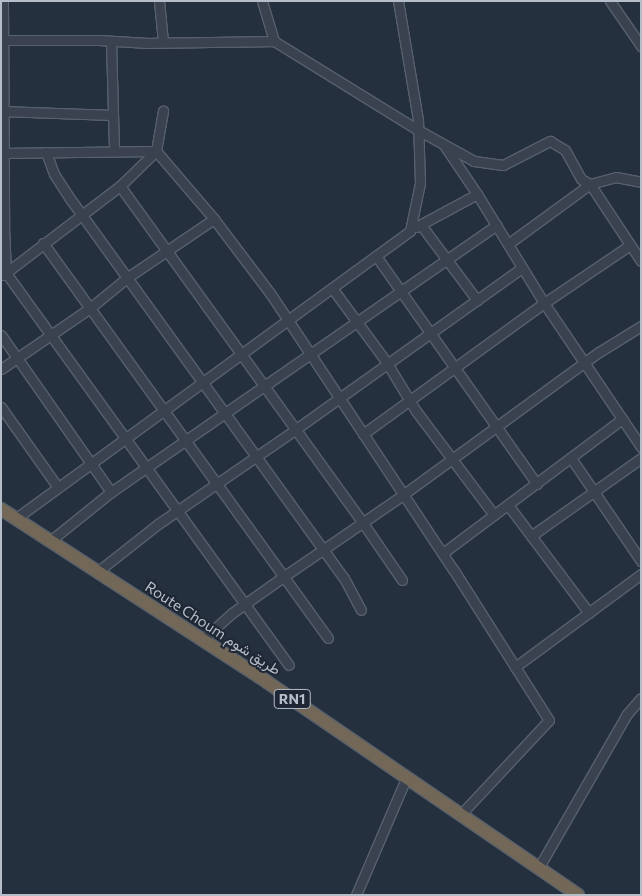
<!DOCTYPE html>
<meta charset="utf-8">
<style>
body{margin:0}
#map{position:relative;width:642px;height:896px;overflow:hidden;background:#25303e;font-family:Commissioner,Vazirmatn,sans-serif}
div>[style]{position:absolute}
.roads{filter:drop-shadow(1px 0 #57606c) drop-shadow(-1px 0 #57606c) drop-shadow(0 1px #57606c) drop-shadow(0 -1px #57606c)}
.minor>*{height:9px;margin:-4.5px;padding:0 4.5px;transform-origin:4.5px;border-radius:4.5px;background:#39424e}
.highway>*{height:12px;margin:-6px;padding:0 6px;transform-origin:6px;border-radius:6px;background:#736857}
span{translate:-50% -50%;white-space:nowrap;text-align:center;line-height:1.15;-webkit-text-stroke:4px #1e2733;paint-order:stroke}
.shield-label span{padding:1px 4px;background:#1e2733;border:1px solid;border-radius:4px;-webkit-text-stroke-width:0}
.shield-label{font-size:14px;color:#b5bdc9;font-weight:700}
.street-label{font-size:15px;color:#b5bdc9}
.frame{position:absolute;inset:0;border:2px solid #b5bdc9;pointer-events:none}
</style>
<div id="map">
<div class="roads">
<div class="minor">
<div style="left:3px;top:1px;width:226px;rotate:89.7deg"></div>
<div style="left:4px;top:227px;width:46px;rotate:87.5deg"></div>
<div style="left:6px;top:273px;width:483px;rotate:54.2deg"></div>
<div style="left:159px;top:1px;width:41px;rotate:84.4deg"></div>
<div style="left:262px;top:1px;width:42px;rotate:73.3deg"></div>
<div style="left:274px;top:41px;width:169px;rotate:31.7deg"></div>
<div style="left:418px;top:130px;width:64px;rotate:29deg"></div>
<div style="left:474px;top:161px;width:29px;rotate:8deg"></div>
<div style="left:503px;top:165px;width:53px;rotate:-27.1deg"></div>
<div style="left:550px;top:141px;width:17px;rotate:31deg"></div>
<div style="left:565px;top:150px;width:33px;rotate:61deg"></div>
<div style="left:581px;top:179px;width:10px;rotate:29deg"></div>
<div style="left:590px;top:184px;width:27px;rotate:-15deg"></div>
<div style="left:616px;top:177px;width:25px;rotate:11deg"></div>
<div style="left:610px;top:1px;width:55px;rotate:55.4deg"></div>
<div style="left:1px;top:40px;width:98px"></div>
<div style="left:99px;top:40px;width:49px;rotate:3.5deg"></div>
<div style="left:148px;top:43px;width:126px;rotate:-0.9deg"></div>
<div style="left:111px;top:41px;width:110px;rotate:88.4deg"></div>
<div style="left:1px;top:111px;width:112px;rotate:2deg"></div>
<div style="left:46px;top:152px;width:23px;rotate:70deg"></div>
<div style="left:54px;top:174px;width:31px;rotate:57deg"></div>
<div style="left:71px;top:200px;width:466px;rotate:54.2deg"></div>
<div style="left:344px;top:578px;width:36px;rotate:62deg"></div>
<div style="left:1px;top:153px;width:155px;rotate:-0.7deg"></div>
<div style="left:156px;top:151px;width:89px;rotate:49.5deg"></div>
<div style="left:214px;top:219px;width:93px;rotate:52.9deg"></div>
<div style="left:270px;top:293px;width:331px;rotate:56.5deg"></div>
<div style="left:453px;top:569px;width:179px;rotate:57.6deg"></div>
<div style="left:549px;top:720px;width:127px;rotate:133.1deg"></div>
<div style="left:120px;top:186px;width:415px;rotate:54.2deg"></div>
<div style="left:363px;top:523px;width:69px;rotate:55.6deg"></div>
<div style="left:421px;top:225px;width:94px;rotate:53.3deg"></div>
<div style="left:416px;top:227px;width:69px;rotate:-28.4deg"></div>
<div style="left:43px;top:243px;width:487px;rotate:54.2deg"></div>
<div style="left:508px;top:244px;width:102px;rotate:-36.2deg"></div>
<div style="left:590px;top:184px;width:92px;rotate:56.5deg"></div>
<div style="left:630px;top:245px;width:104px;rotate:146deg"></div>
<div style="left:544px;top:303px;width:174px;rotate:56deg"></div>
<div style="left:376px;top:256px;width:279px;rotate:54.8deg"></div>
<div style="left:3px;top:275px;width:147px;rotate:-37.3deg"></div>
<div style="left:120px;top:186px;width:50px;rotate:-44.2deg"></div>
<div style="left:156px;top:151px;width:41px;rotate:-80.1deg"></div>
<div style="left:332px;top:288px;width:93px;rotate:53.7deg"></div>
<div style="left:387px;top:363px;width:56px;rotate:58.9deg"></div>
<div style="left:416px;top:411px;width:130px;rotate:53.1deg"></div>
<div style="left:1px;top:335px;width:192px;rotate:55deg"></div>
<div style="left:1px;top:369px;width:108px;rotate:-34.4deg"></div>
<div style="left:90px;top:308px;width:49px;rotate:-39.2deg"></div>
<div style="left:128px;top:277px;width:104px;rotate:-34deg"></div>
<div style="left:1px;top:407px;width:97px;rotate:54.7deg"></div>
<div style="left:363px;top:434px;width:223px;rotate:-35.9deg"></div>
<div style="left:544px;top:303px;width:128px;rotate:-121.6deg"></div>
<div style="left:477px;top:194px;width:59px;rotate:-124deg"></div>
<div style="left:571px;top:458px;width:125px;rotate:55.8deg"></div>
<div style="left:508px;top:505px;width:135px;rotate:53.1deg"></div>
<div style="left:15px;top:519px;width:489px;rotate:-36.1deg"></div>
<div style="left:410px;top:231px;width:49px;rotate:-78.2deg"></div>
<div style="left:420px;top:183px;width:63px;rotate:-91.8deg"></div>
<div style="left:418px;top:120px;width:121px;rotate:-99.5deg"></div>
<div style="left:531px;top:536px;width:135px;rotate:-35.3deg"></div>
<div style="left:50px;top:541px;width:78px;rotate:-38.8deg"></div>
<div style="left:111px;top:492px;width:469px;rotate:-34.7deg"></div>
<div style="left:443px;top:553px;width:224px;rotate:-36.8deg"></div>
<div style="left:97px;top:572px;width:78px;rotate:-38.2deg"></div>
<div style="left:158px;top:524px;width:168px;rotate:-34.5deg"></div>
<div style="left:296px;top:429px;width:277px;rotate:-35.5deg"></div>
<div style="left:202px;top:640px;width:40px;rotate:-42deg"></div>
<div style="left:232px;top:613px;width:62px;rotate:-35.2deg"></div>
<div style="left:283px;top:577px;width:147px;rotate:-34.4deg"></div>
<div style="left:404px;top:494px;width:241px;rotate:-36.1deg"></div>
<div style="left:599px;top:352px;width:49px;rotate:-31.8deg"></div>
<div style="left:515px;top:667px;width:157px;rotate:-36.4deg"></div>
<div style="left:539px;top:867px;width:177px;rotate:-60.1deg"></div>
<div style="left:627px;top:714px;width:21px;rotate:-49deg"></div>
<div style="left:356px;top:895px;width:129px;rotate:-66.8deg"></div>
</div>
<div class="highway">
<div style="left:1px;top:509px;width:317px;rotate:33deg"></div>
<div style="left:267px;top:682px;width:377px;rotate:34.4deg"></div>
</div>
</div>
<div class="shield-label">
<span style="left:292px;top:699px">RN1</span>
</div>
<div class="street-label">
<span style="left:213px;top:628px;rotate:33deg">Route Choum طريق شوم</span>
</div>
<div class="frame"></div>
</div>
